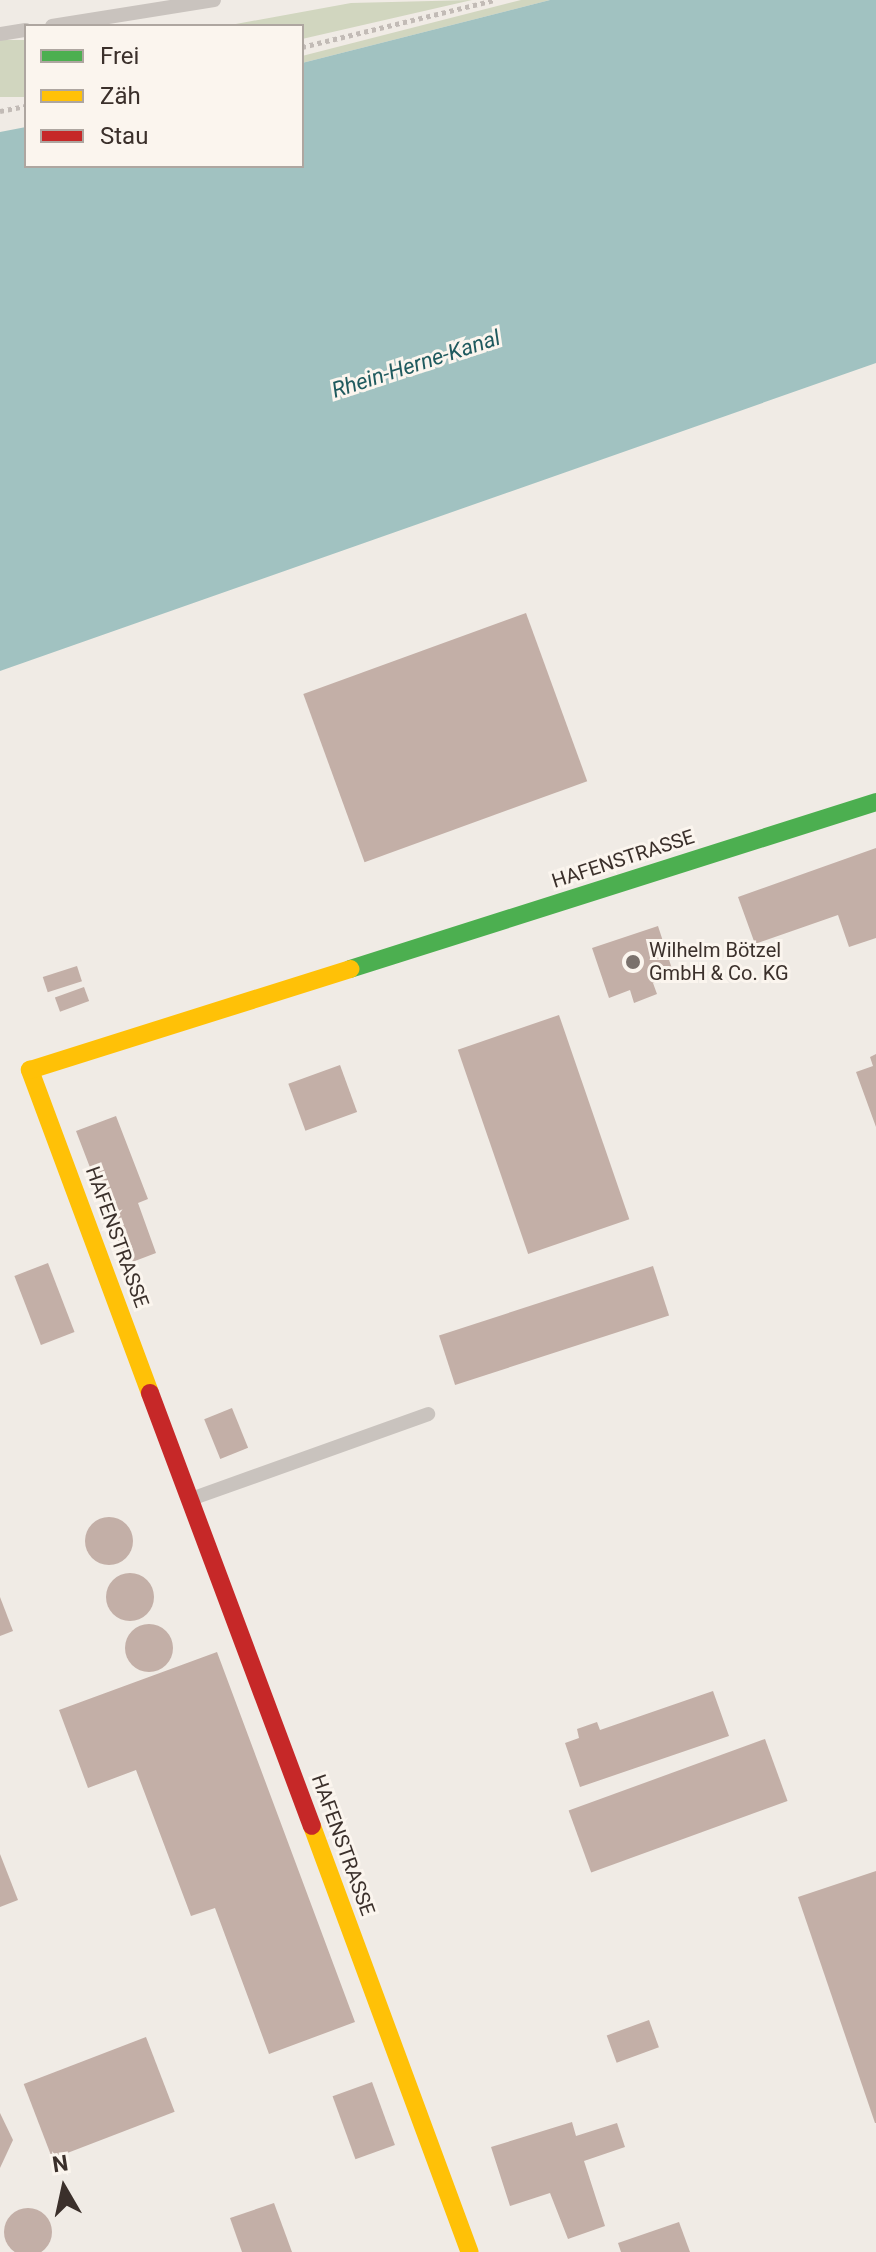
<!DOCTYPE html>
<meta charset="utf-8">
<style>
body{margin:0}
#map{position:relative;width:876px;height:2252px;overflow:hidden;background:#f0ebe5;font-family:Roboto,sans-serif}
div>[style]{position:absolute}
.green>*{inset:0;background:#d1d6bf;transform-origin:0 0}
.water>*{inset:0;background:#a1c2c1}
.building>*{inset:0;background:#c3afa7;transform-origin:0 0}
.round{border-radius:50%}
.path>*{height:5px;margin-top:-2.5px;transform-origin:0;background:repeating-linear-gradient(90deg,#c2bbb6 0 4px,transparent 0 8px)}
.lane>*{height:14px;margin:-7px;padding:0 7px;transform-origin:7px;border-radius:7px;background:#c9c3be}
.fast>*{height:18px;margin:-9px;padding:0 9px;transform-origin:9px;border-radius:9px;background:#4caf50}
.slow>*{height:18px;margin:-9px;padding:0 9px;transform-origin:9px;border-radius:9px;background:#ffc107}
.jam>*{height:18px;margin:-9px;padding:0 9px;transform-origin:9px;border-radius:9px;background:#c62828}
.dots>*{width:22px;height:22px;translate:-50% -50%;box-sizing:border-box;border:4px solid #fbf5ee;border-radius:50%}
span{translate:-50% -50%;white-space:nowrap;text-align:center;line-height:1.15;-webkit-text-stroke:6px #fbf5ee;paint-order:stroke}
.street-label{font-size:20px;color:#3b302b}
.poi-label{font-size:20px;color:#3b302b}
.left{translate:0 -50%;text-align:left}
.water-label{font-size:22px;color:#1f5a5e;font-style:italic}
.legend{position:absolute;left:24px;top:24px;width:280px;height:144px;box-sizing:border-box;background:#fbf5ee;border:2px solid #aea6a0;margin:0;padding:10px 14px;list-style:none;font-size:24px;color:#3b302b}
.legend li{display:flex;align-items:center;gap:16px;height:40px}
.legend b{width:40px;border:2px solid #aea6a0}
.north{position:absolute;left:24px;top:2148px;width:80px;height:80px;-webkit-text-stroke:6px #fbf5ee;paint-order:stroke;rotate:351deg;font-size:22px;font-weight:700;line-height:32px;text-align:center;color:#3b302b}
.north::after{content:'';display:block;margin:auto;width:28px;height:36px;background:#3b302b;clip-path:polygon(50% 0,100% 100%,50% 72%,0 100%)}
</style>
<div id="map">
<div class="green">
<div style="clip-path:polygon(472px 0,302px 39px,302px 26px,225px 26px,351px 3px)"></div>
<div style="clip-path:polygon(521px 0,550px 0,302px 63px,302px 56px)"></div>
<div style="left:26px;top:40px;width:57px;height:26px;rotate:90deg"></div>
</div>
<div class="water">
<div style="clip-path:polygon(550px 0,876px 0,876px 363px,0 671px,0 132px,26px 127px,26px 166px,302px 166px,302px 63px)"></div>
</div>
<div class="building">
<div style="left:526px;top:613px;width:179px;height:237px;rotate:70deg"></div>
<div style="clip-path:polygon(876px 848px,876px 938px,849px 947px,838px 915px,755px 944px,738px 897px)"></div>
<div style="clip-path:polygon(658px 926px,674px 975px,653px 983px,657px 994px,634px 1003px,630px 990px,609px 998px,592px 948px)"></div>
<div style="left:77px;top:966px;width:16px;height:36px;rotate:72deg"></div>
<div style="left:84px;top:987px;width:15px;height:31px;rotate:70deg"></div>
<div style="left:559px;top:1015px;width:216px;height:107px;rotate:71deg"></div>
<div style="clip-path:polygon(876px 1054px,876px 1127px,856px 1072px,873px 1066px,870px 1057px)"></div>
<div style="left:340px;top:1065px;width:50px;height:55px;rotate:70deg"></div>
<div style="clip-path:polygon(116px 1116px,148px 1199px,138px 1203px,156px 1253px,127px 1264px,76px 1131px)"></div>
<div style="left:48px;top:1263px;width:74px;height:36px;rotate:69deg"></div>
<div style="left:653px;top:1266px;width:52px;height:225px;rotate:72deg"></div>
<div style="left:232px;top:1408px;width:43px;height:30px;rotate:68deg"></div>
<div class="round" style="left:85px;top:1517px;width:48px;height:48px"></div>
<div class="round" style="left:106px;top:1573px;width:48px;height:48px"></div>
<div style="clip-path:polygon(0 1597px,13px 1631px,0 1636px)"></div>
<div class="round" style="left:125px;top:1624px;width:48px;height:48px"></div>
<div style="clip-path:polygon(217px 1652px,355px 2022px,269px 2054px,215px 1908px,191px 1916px,136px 1770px,88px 1788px,59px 1710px)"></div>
<div style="clip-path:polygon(713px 1691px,729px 1736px,580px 1787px,565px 1743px,579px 1738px,577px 1729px,597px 1722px,600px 1730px)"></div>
<div style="left:765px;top:1739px;width:66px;height:209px;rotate:70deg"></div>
<div style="clip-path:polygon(0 1854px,18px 1900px,0 1907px)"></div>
<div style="clip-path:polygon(876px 1871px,876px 2123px,875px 2123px,798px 1897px)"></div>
<div style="left:649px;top:2020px;width:29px;height:45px;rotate:70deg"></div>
<div style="left:146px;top:2037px;width:80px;height:131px;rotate:69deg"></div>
<div style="left:372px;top:2082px;width:67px;height:42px;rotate:70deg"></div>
<div style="clip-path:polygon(0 2113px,13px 2140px,0 2168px)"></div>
<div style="clip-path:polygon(572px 2122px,576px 2136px,617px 2123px,625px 2147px,584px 2161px,605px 2226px,568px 2239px,550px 2193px,510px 2206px,491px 2147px)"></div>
<div style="clip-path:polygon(274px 2203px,292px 2252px,242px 2252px,230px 2218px)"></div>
<div class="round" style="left:4px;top:2208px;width:48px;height:48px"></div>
<div style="clip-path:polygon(679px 2222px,690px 2252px,621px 2252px,618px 2243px)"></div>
</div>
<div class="path">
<div style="left:302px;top:47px;width:199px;rotate:-13.7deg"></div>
<div style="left:0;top:111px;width:26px;rotate:-11deg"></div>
</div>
<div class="lane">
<div style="left:52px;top:26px;width:164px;rotate:-9.1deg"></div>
<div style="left:0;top:34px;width:26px;rotate:-9deg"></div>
<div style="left:191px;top:1499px;width:252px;rotate:-19.7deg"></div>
</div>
<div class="fast">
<div style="left:350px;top:969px;width:552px;rotate:-17.61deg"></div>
</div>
<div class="slow">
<div style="left:150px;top:1393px;width:345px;rotate:-110.4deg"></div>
<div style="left:30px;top:1070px;width:336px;rotate:-17.5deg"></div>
<div style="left:312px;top:1826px;width:454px;rotate:69.7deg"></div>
</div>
<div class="jam">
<div style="left:150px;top:1393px;width:462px;rotate:69.5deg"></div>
</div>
<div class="dots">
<div style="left:633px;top:962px;background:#7a716c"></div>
</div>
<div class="street-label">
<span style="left:623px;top:859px;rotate:-18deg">HAFENSTRASSE</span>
<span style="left:117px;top:1237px;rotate:70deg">HAFENSTRASSE</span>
<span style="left:343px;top:1845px;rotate:70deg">HAFENSTRASSE</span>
</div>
<div class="poi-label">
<span class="left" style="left:649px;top:962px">Wilhelm Bötzel<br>GmbH &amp; Co. KG</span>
</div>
<div class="water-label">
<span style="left:416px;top:364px;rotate:-18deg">Rhein-Herne-Kanal</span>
</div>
<ul class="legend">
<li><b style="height:10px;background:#4caf50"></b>Frei</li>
<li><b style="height:10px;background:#ffc107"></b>Zäh</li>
<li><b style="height:10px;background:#c62828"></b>Stau</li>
</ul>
<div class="north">N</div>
</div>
